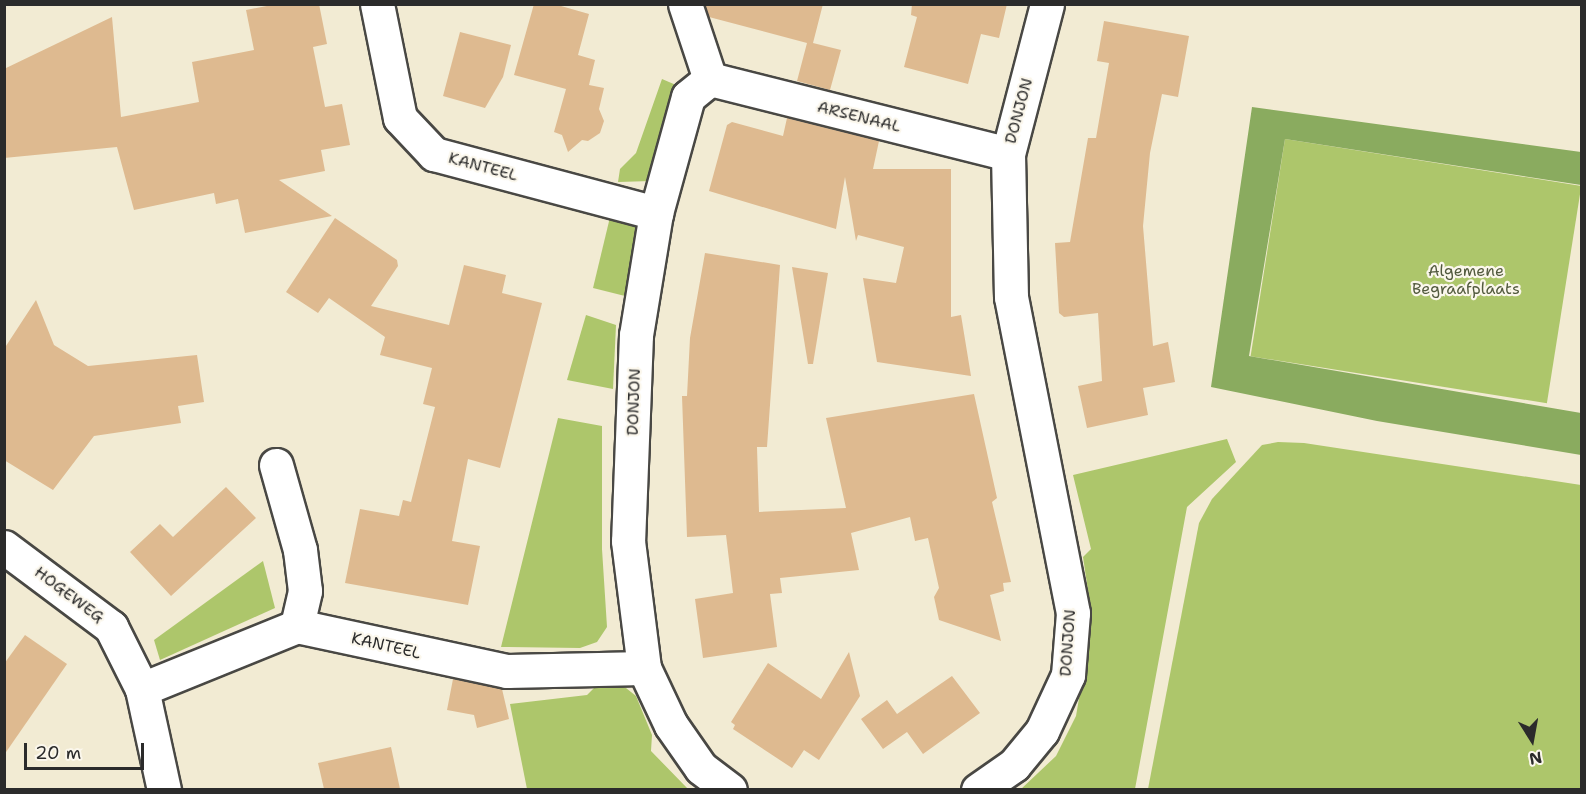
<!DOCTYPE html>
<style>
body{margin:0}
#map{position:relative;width:1586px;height:794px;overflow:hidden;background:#f2ebd3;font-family:"Shantell Sans",sans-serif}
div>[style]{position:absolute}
.green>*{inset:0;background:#adc66b;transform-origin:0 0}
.forest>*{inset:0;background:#8aab5f}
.building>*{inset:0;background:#deba90}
.roads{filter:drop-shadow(2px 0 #494844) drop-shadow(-2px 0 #494844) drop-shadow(0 2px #494844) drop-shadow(0 -2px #494844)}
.street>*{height:33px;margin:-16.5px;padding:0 16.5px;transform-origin:16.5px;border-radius:16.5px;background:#fff}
span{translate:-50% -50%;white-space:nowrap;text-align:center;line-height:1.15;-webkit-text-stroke:4.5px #fbf7ec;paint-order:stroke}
.street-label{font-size:16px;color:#2b2b2b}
.park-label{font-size:16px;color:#525a3e}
.frame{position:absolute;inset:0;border:6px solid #2b2b2b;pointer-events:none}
.north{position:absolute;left:1502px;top:710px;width:60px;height:60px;-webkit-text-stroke:4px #fbf7ec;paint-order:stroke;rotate:169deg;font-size:16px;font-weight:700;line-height:24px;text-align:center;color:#2b2b2b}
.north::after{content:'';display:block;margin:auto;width:21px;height:27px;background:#2b2b2b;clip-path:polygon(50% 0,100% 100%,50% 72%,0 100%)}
.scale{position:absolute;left:24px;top:743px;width:120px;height:27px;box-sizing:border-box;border:3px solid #2b2b2b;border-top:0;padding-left:8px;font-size:18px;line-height:21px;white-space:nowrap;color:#2b2b2b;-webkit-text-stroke:4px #fbf7ec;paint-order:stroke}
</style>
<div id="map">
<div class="green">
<div style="clip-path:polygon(662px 79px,683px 88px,651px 181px,618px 182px,620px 169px,636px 153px)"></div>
<div style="left:1285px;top:139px;width:300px;height:220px;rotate:9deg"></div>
<div style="clip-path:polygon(611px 213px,635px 226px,635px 247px,625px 296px,593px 288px)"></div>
<div style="clip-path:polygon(586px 315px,616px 325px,613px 389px,567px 380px)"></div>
<div style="clip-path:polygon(558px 418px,602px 426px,602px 549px,607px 627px,597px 642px,580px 648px,501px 647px)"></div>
<div style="clip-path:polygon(1227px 439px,1236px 462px,1187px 507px,1135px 789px,1020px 790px,1056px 756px,1076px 716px,1088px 646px,1090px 604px,1083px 557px,1091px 549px,1073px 475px)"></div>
<div style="clip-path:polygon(1278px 442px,1304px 443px,1581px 485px,1581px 789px,1148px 789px,1199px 523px,1212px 499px,1262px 445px)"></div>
<div style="clip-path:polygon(263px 561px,275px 608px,160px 660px,154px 640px)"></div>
<div style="clip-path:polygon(601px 681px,626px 688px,636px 696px,652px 735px,651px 751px,688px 789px,527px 789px,510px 704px,587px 695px)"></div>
</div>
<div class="forest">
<div style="clip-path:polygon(1252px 107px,1581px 152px,1581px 185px,1285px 139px,1249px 356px,1581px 413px,1581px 455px,1377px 421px,1211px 387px)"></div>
</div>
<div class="building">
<div style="clip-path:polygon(277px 4px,319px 4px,327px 44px,313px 47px,325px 107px,342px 104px,350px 145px,321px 150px,325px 171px,279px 180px,332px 216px,245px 233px,238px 199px,216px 204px,214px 193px,134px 210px,117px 147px,4px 158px,4px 69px,112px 17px,121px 117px,199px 102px,192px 62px,254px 50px,246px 10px)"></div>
<div style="clip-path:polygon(534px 4px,554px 4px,589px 14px,578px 55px,595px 60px,589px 85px,604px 88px,599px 109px,604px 121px,600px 133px,588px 141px,582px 140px,568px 152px,562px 135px,554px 132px,566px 89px,514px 75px)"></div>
<div style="clip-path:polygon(705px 4px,823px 4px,813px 43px,841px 50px,830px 90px,797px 81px,807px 43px,709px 17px)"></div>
<div style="clip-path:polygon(912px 4px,1007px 4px,999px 38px,981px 34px,968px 84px,904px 67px,917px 17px,911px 15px)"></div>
<div style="clip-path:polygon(1104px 21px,1189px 36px,1178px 97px,1162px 94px,1150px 153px,1143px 226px,1153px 346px,1168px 342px,1175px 382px,1143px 388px,1148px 415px,1087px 428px,1078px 386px,1102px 381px,1098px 313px,1064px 317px,1059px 313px,1055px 243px,1070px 242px,1088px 138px,1096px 138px,1109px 63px,1097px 61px)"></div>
<div style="clip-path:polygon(460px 32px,511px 45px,503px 77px,485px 108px,443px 96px)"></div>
<div style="clip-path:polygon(787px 118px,879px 141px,873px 169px,951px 169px,951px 317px,961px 315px,971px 376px,877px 362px,863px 278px,896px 283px,904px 247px,858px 235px,856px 241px,845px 177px,836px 229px,709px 191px,727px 125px,732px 122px,783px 136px)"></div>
<div style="clip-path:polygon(335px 218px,397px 260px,398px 266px,371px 306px,449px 325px,464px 265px,506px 275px,502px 293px,542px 303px,500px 468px,468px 459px,452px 541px,480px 546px,468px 605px,345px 583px,360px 509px,399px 516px,403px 500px,411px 502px,435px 407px,423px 404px,432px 368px,380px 355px,385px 337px,329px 298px,318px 313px,286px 292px)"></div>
<div style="clip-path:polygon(705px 253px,780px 265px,767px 447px,757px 447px,759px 512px,846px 508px,826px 418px,974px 394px,997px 498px,992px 502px,1011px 582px,1003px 583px,1004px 591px,990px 595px,1001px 641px,939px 620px,934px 597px,939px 588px,928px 538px,915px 541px,910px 517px,851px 533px,859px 570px,780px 578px,782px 593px,770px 594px,777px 647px,703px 658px,695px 599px,733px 593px,726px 535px,687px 537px,682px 396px,687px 396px,690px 338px)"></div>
<div style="clip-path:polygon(792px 267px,828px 273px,813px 364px,808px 364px)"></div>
<div style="clip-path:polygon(36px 300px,54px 345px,88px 366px,197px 355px,204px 402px,178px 406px,181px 423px,94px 436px,53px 490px,4px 460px,4px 349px)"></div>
<div style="clip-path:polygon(226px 487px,256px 518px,171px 596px,130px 552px,160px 524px,173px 537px)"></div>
<div style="clip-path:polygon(25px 635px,67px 664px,4px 755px,4px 664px)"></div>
<div style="clip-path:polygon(849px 652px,860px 696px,819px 760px,804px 750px,792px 768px,733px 729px,735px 725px,731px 722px,768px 663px,821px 699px)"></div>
<div style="clip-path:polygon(952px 676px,980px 713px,923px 754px,907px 732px,883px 749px,861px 719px,887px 700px,897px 714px)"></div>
<div style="clip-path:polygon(453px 679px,502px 689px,509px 719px,477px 728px,474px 715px,447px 710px)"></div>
<div style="clip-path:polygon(391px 747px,400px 789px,324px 789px,318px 763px)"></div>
</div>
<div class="roads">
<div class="street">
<div style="left:377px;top:4px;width:116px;rotate:78.6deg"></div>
<div style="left:400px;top:118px;width:50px;rotate:46.6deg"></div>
<div style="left:434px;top:154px;width:230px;rotate:14.9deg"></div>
<div style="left:685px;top:4px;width:79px;rotate:71.6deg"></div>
<div style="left:710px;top:79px;width:28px;rotate:141deg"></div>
<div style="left:688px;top:97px;width:120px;rotate:105.4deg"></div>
<div style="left:656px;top:213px;width:124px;rotate:99.3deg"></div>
<div style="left:636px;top:335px;width:206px;rotate:92.2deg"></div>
<div style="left:628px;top:541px;width:128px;rotate:82.8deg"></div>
<div style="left:644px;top:668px;width:63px;rotate:64.7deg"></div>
<div style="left:671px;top:725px;width:52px;rotate:55.1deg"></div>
<div style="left:701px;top:768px;width:36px;rotate:37deg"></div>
<div style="left:710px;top:79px;width:307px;rotate:14.1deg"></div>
<div style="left:276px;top:465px;width:88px;rotate:74.2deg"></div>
<div style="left:300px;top:550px;width:41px;rotate:83deg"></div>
<div style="left:305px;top:591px;width:36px;rotate:103deg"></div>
<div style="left:4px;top:547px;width:134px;rotate:36.8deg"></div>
<div style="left:111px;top:627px;width:69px;rotate:63.4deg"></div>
<div style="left:142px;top:689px;width:103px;rotate:77.7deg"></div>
<div style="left:142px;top:689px;width:167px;rotate:-22.1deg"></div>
<div style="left:297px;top:626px;width:215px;rotate:12.1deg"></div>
<div style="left:507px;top:671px;width:137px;rotate:-1.3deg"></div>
<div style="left:978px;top:790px;width:44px;rotate:-34.8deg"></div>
<div style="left:1014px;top:765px;width:44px;rotate:-50.5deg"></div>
<div style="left:1042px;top:731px;width:62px;rotate:-65.1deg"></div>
<div style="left:1068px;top:675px;width:62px;rotate:-85.4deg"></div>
<div style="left:1073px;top:613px;width:322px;rotate:-101.1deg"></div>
<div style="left:1011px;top:297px;width:143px;rotate:-91.2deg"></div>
<div style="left:1008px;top:154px;width:155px;rotate:-75.4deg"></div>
</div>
</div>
<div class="street-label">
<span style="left:1019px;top:111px;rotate:-75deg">DONJON</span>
<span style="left:859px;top:117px;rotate:14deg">ARSENAAL</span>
<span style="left:483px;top:167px;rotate:15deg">KANTEEL</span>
<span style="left:634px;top:402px;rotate:-88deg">DONJON</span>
<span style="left:69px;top:595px;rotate:37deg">HOGEWEG</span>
<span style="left:1068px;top:643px;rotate:-86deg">DONJON</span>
<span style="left:386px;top:646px;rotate:13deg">KANTEEL</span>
</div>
<div class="park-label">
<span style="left:1466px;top:280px">Algemene<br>Begraafplaats</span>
</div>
<div class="frame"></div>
<div class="north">N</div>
<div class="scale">20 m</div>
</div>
